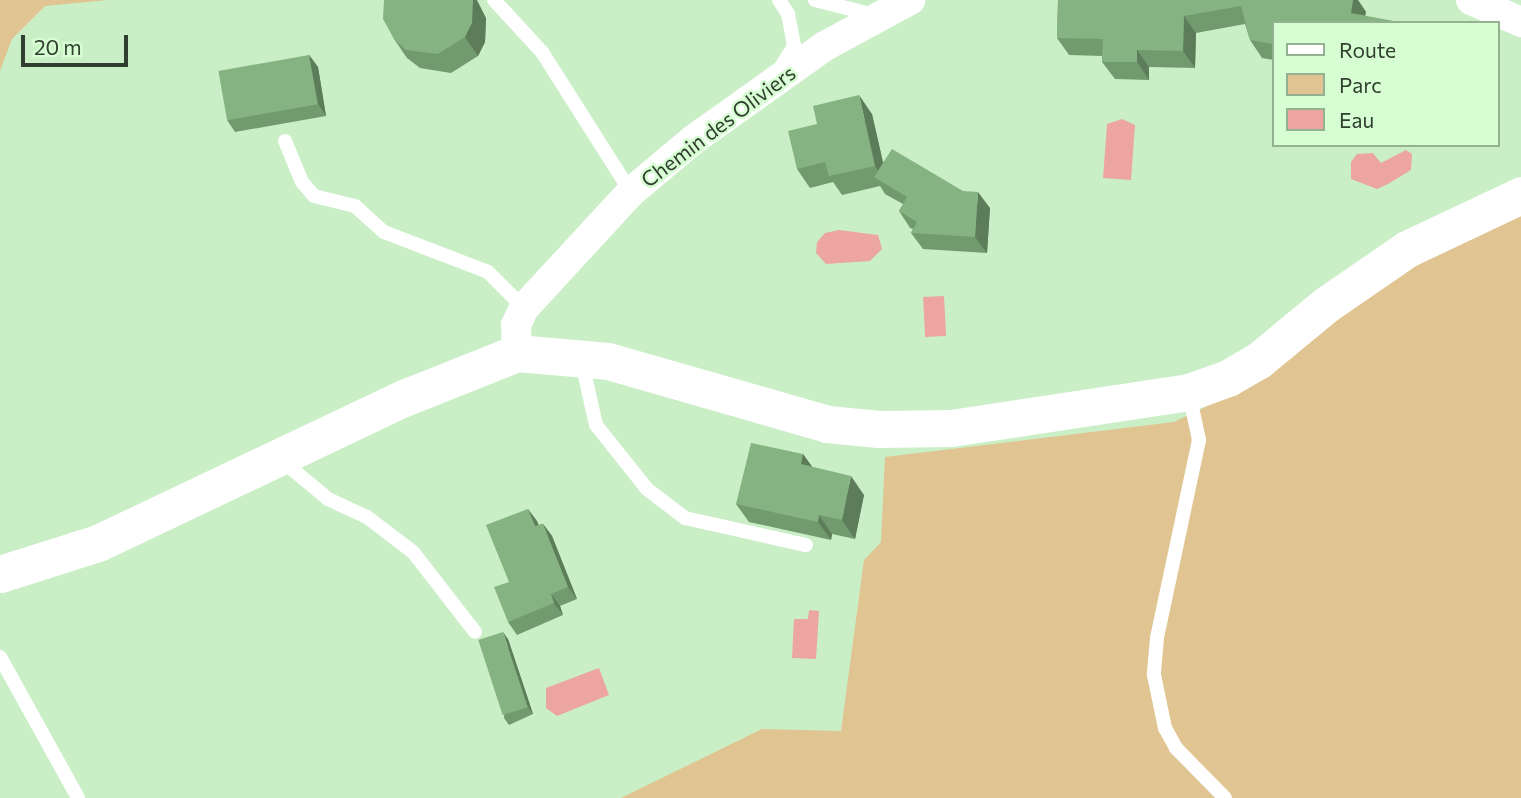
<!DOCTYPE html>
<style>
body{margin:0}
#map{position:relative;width:1521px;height:798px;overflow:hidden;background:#caefc6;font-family:Commissioner,sans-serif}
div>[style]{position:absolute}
.green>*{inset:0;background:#e0c491}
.water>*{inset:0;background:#eda5a1;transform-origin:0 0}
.service>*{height:14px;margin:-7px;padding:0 7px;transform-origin:7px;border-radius:7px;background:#fff}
.minor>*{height:30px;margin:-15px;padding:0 15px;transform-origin:15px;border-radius:15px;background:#fff}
.tertiary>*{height:37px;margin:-18.5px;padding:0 18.5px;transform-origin:18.5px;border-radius:18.5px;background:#fff}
.wall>*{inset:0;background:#729a6f}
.shaded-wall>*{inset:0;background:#5d7d5a}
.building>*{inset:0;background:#85b381;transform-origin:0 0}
span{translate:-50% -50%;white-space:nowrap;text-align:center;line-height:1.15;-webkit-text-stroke:5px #d7fdd3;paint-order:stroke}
.street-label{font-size:21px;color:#303f2f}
.legend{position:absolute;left:1272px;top:21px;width:228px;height:126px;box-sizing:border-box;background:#d7fdd3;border:2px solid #94b191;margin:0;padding:9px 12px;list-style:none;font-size:21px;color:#303f2f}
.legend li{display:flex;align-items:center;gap:14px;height:35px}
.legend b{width:35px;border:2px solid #94b191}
.scale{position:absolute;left:21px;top:35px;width:107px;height:32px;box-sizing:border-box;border:4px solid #303f2f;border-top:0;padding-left:9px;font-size:21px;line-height:24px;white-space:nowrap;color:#303f2f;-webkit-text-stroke:5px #d7fdd3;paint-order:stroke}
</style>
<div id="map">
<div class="green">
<div style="clip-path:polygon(0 0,108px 0,45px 6px,12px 39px,0 71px)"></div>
<div style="clip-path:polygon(1521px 211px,1521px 798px,621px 798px,762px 729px,841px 731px,864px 560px,881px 542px,885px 457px,1174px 422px,1243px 389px,1349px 306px,1427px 256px)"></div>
</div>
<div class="water">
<div style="clip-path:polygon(1122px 119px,1135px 125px,1131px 180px,1103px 178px,1107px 124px)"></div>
<div style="clip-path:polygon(1406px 150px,1412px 154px,1411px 170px,1388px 184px,1377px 189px,1351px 179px,1351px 162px,1357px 154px,1373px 153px,1381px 163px)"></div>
<div style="clip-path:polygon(839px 230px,878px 235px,882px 249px,870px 261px,826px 264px,816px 253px,817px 242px,825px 233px)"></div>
<div style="left:944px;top:296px;width:40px;height:21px;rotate:87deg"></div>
<div style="clip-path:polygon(809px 610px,819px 611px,816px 659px,792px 658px,794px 619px,808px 619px)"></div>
<div style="clip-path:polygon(599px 668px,609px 695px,557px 716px,546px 708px,546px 688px)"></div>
</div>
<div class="service">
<div style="left:494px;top:0;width:71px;rotate:47.3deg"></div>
<div style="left:542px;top:52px;width:166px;rotate:57.6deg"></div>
<div style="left:779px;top:0;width:17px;rotate:57deg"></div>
<div style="left:788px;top:14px;width:33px;rotate:79deg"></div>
<div style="left:794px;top:46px;width:26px;rotate:122deg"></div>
<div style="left:815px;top:0;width:61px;rotate:14.3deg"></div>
<div style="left:285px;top:141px;width:44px;rotate:67.5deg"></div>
<div style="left:302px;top:182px;width:18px;rotate:49deg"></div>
<div style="left:314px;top:196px;width:42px;rotate:13.7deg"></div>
<div style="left:355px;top:206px;width:39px;rotate:42deg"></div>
<div style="left:384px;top:232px;width:111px;rotate:21deg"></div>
<div style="left:488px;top:272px;width:51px;rotate:45deg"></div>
<div style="left:581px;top:358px;width:69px;rotate:77.4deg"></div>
<div style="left:596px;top:425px;width:82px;rotate:51.4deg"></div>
<div style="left:647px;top:489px;width:48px;rotate:37.3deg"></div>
<div style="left:685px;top:518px;width:124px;rotate:12.6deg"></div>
<div style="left:1189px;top:393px;width:48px;rotate:78deg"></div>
<div style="left:1199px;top:440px;width:202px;rotate:102deg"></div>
<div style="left:1157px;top:638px;width:37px;rotate:95deg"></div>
<div style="left:1154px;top:675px;width:54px;rotate:78.3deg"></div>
<div style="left:1165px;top:728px;width:23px;rotate:61deg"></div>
<div style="left:1176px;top:748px;width:70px;rotate:45.6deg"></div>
<div style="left:280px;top:459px;width:62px;rotate:39.8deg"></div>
<div style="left:328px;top:499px;width:43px;rotate:24.8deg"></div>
<div style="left:367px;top:517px;width:58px;rotate:37.3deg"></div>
<div style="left:413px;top:552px;width:101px;rotate:52.2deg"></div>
<div style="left:0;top:657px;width:161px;rotate:61deg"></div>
</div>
<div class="minor">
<div style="left:1471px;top:0;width:55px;rotate:23.7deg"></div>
<div style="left:517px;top:353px;width:28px;rotate:-92deg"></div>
<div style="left:516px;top:325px;width:19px;rotate:-65deg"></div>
<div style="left:524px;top:308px;width:158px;rotate:-47.3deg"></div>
<div style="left:631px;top:192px;width:81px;rotate:-40deg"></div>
<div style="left:693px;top:140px;width:162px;rotate:-35.5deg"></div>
<div style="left:825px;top:46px;width:97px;rotate:-28.4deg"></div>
</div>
<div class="tertiary">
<div style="left:0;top:574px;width:103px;rotate:-17.6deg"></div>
<div style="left:98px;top:543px;width:339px;rotate:-25.4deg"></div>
<div style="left:404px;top:398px;width:122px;rotate:-21.7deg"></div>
<div style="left:517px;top:353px;width:91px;rotate:5deg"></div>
<div style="left:608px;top:361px;width:228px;rotate:16deg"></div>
<div style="left:827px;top:424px;width:52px;rotate:5.5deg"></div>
<div style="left:879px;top:429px;width:72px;rotate:-0.8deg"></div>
<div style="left:951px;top:428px;width:241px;rotate:-8.6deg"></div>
<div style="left:1189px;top:392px;width:41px;rotate:-19.7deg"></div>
<div style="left:1228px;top:378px;width:36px;rotate:-30deg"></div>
<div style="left:1259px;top:360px;width:88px;rotate:-39.5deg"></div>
<div style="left:1327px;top:304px;width:97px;rotate:-34.5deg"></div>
<div style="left:1407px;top:249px;width:126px;rotate:-25.3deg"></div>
</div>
<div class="wall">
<div style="clip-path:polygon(1058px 0,1358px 0,1366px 12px,1274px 23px,1274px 60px,1262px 58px,1250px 40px,1245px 24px,1196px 33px,1195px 68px,1149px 67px,1149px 80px,1115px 79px,1102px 62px,1102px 56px,1069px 55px,1057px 38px)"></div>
<div style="clip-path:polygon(486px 18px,485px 42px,478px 56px,451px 73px,420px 68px,407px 58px,394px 39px)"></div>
<div style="clip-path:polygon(309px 55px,318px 67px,326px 116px,235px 132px,227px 120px)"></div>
<div style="clip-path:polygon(872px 114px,883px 162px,990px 208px,987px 253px,923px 249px,911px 233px,913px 229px,910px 228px,899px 211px,903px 204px,885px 194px,880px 186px,842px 195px,833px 182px,810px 188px,797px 169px)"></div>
<div style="clip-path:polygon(803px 454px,812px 467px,864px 495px,855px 539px,832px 534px,831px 540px,749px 522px,736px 504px)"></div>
<div style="clip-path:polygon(528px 509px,538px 525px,543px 524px,552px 536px,577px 599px,560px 606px,563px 615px,517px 635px,508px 622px)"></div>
<div style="clip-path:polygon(508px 639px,533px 714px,509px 725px,504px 718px)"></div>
</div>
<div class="shaded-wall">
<div style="clip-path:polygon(473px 0,477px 0,486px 18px,485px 42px,478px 56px,465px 37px)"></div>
<div style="clip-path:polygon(1353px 0,1358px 0,1366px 12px,1364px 23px,1351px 13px)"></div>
<div style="clip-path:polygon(1184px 16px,1196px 33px,1195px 68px,1183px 51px)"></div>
<div style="clip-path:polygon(1137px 50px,1149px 67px,1149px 80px,1137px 62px)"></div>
<div style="clip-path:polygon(309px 55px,318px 67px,326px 116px,318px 104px)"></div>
<div style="clip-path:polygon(859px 95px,872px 114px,888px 185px,875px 166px)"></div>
<div style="clip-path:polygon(978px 192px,990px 208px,987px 253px,975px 237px)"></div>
<div style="clip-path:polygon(803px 454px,816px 472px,801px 464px)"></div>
<div style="clip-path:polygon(851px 476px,864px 495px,855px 539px,842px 520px)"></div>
<div style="clip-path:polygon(528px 509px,537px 521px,544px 538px,535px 526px)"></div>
<div style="clip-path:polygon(819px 515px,832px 534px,831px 540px,818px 522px)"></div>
<div style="clip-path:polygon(543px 524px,552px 536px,577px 599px,568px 587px)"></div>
<div style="clip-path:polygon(551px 594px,560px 606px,563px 615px,554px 603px)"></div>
<div style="clip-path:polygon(503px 632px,508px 639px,533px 714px,528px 707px)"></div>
</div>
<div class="building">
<div style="clip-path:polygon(384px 0,473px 0,472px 23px,465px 37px,438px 54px,406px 50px,394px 39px,383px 19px)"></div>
<div style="clip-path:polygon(1058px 0,1353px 0,1351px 13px,1399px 22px,1399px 23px,1274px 23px,1274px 44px,1250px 40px,1241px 6px,1184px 16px,1183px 51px,1137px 50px,1137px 62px,1102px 62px,1103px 39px,1057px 38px)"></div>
<div style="left:309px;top:55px;width:50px;height:92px;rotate:80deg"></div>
<div style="clip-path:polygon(859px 95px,875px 166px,829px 176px,825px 162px,797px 169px,788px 131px,817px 124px,813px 106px)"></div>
<div style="clip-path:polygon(892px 149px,963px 191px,978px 192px,975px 237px,911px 233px,917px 222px,899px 211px,907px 197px,874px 177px)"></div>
<div style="clip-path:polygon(751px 443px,803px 454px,801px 464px,851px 476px,842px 520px,819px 515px,818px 522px,736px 504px)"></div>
<div style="clip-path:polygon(528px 509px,535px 526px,543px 524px,568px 587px,551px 594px,554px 603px,508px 622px,494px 587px,509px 582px,486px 525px)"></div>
<div style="left:503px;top:632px;width:79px;height:26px;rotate:72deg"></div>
</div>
<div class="street-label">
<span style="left:718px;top:126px;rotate:-37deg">Chemin des Oliviers</span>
</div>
<ul class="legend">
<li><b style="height:9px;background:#fff"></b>Route</li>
<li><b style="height:19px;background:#e0c491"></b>Parc</li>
<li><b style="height:19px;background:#eda5a1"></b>Eau</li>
</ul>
<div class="scale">20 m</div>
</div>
